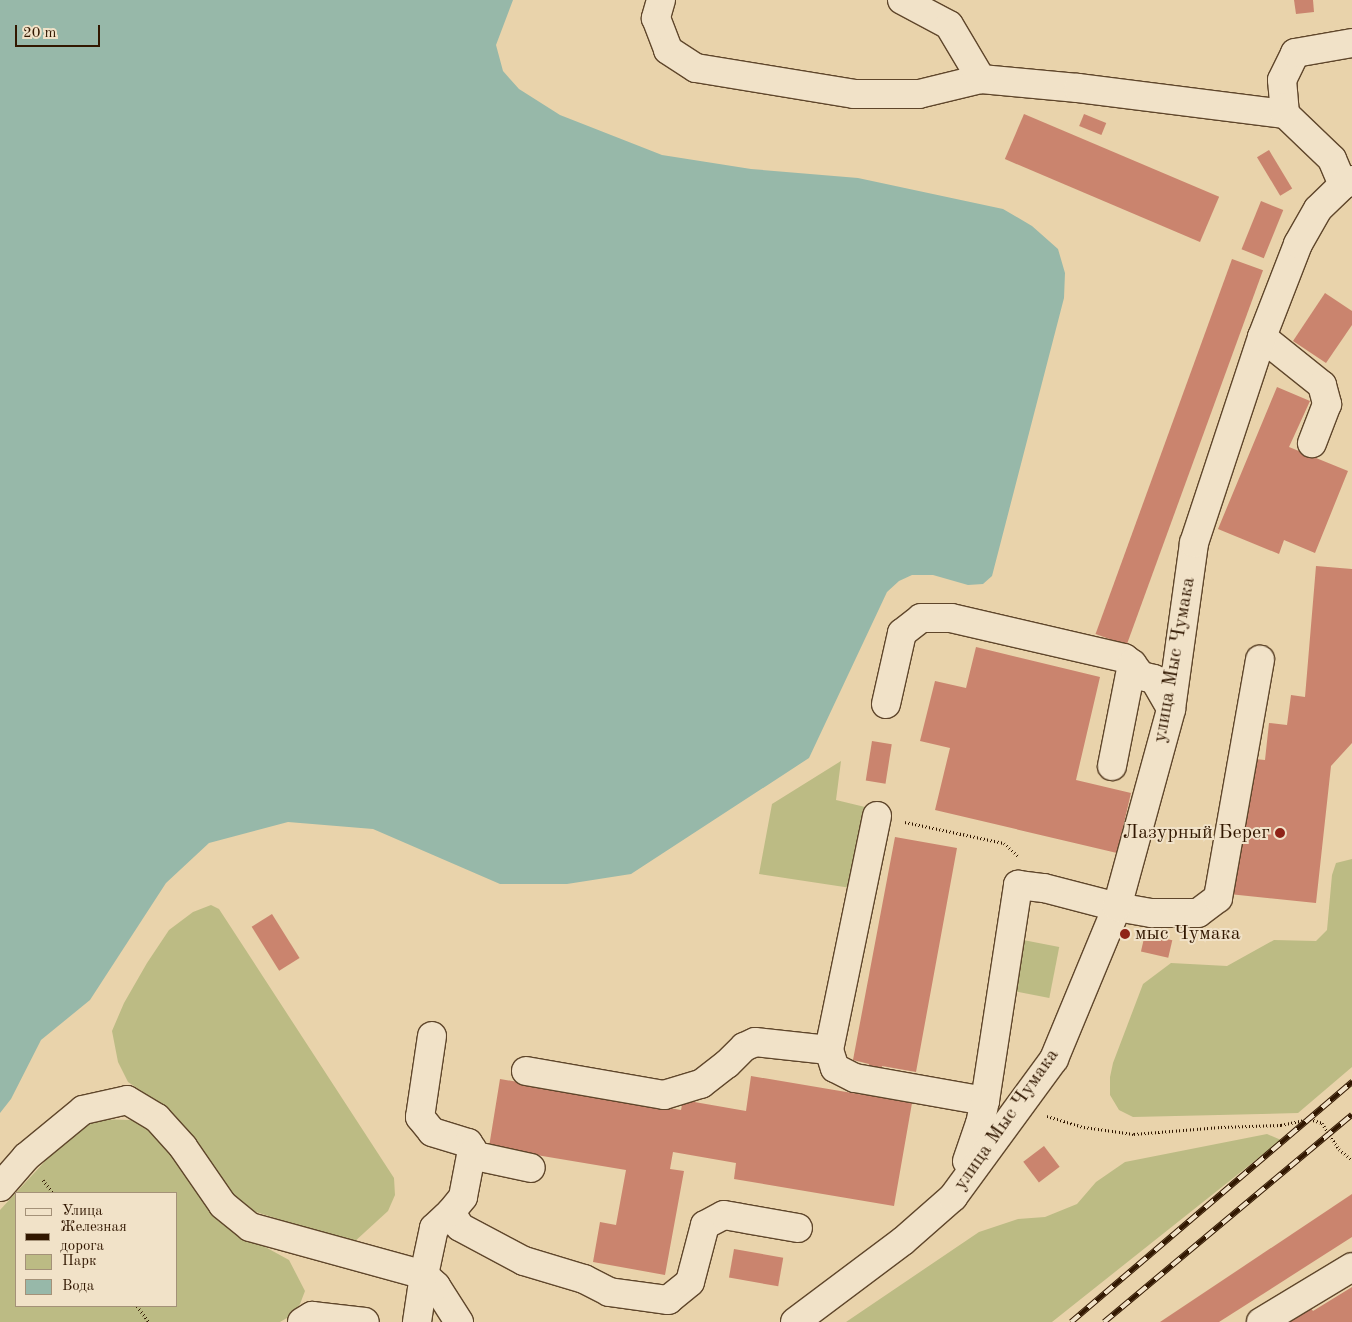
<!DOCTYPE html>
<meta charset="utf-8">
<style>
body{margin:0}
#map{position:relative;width:1352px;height:1322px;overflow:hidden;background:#e9d3ab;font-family:"Old Standard TT",serif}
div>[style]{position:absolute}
.green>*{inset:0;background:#bcbb84;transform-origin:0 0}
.water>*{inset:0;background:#97b8a9}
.building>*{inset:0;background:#ca846e;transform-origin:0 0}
.path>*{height:3px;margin-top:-1.5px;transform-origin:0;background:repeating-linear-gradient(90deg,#311700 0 1px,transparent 0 3.5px)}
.roads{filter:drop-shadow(1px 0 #5f462b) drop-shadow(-1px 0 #5f462b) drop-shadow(0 1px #5f462b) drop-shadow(0 -1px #5f462b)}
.minor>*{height:28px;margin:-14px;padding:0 14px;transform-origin:14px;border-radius:14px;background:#f1e2c8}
.rail>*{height:5.5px;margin-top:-2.75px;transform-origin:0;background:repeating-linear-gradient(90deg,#f1e2c8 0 11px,#311700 0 22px);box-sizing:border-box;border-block:1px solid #311700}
.dots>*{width:14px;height:14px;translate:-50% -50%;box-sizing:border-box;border:2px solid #f1e2c8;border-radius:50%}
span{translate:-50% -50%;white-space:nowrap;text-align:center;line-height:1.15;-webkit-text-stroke:4px #f1e2c8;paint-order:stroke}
.street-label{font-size:20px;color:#311700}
.poi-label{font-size:20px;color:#311700}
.right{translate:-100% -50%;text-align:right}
.left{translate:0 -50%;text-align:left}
.legend{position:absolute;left:15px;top:1192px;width:162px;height:115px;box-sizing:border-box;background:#f1e2c8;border:1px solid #a49178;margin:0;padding:6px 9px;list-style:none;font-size:15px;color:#311700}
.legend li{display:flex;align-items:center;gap:10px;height:25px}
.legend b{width:25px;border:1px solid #a49178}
.scale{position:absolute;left:15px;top:25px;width:85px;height:22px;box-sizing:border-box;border:2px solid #311700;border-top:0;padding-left:6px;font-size:15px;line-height:18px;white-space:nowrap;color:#311700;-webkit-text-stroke:4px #f1e2c8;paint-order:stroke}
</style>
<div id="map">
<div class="green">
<div style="clip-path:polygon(841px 761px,836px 800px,865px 807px,851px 888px,759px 874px,772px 804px)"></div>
<div style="clip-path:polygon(1352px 859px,1352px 1067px,1298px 1113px,1133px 1117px,1119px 1110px,1110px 1095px,1110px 1077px,1113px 1063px,1143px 984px,1171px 963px,1227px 966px,1274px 940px,1316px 941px,1327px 930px,1332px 875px,1336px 863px)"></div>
<div style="clip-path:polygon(211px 905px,219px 909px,394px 1178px,395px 1195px,388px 1211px,353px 1243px,256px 1212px,233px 1195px,194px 1139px,168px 1109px,128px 1082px,118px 1062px,112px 1031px,124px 1003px,147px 963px,169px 930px,193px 912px)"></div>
<div style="left:1018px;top:939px;width:42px;height:52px;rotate:11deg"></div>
<div style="clip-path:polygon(evenodd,92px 1119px,133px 1120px,152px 1127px,174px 1160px,215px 1211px,258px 1243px,289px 1260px,305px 1291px,300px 1304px,292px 1315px,280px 1322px,0 1322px,0 1210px,48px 1158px,92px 1119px,16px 1193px,176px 1193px,176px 1306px,16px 1306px,16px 1193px)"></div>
<div style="clip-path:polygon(1267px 1134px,1281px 1140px,1052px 1322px,846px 1322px,979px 1232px,1018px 1219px,1045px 1217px,1077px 1204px,1096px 1182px,1125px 1162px)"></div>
</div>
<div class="water">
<div style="clip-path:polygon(0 0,513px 0,496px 45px,503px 71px,519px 89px,560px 115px,662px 155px,751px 169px,858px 178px,1003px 209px,1032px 226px,1058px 249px,1065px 273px,1064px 298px,992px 576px,983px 584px,968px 585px,933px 575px,912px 575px,899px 581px,887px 592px,809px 758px,631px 874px,567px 884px,500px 884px,373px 829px,288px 822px,209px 843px,166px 883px,90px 1000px,41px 1040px,11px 1099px,0 1113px)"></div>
</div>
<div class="building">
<div style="clip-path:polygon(1294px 0,1313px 0,1314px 12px,1296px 14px)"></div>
<div style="left:1024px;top:114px;width:212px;height:49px;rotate:23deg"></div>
<div style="left:1084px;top:114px;width:24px;height:13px;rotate:22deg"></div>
<div style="left:1269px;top:150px;width:45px;height:14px;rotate:59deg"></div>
<div style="left:1261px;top:201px;width:24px;height:52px;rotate:22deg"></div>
<div style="left:1232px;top:259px;width:33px;height:399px;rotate:20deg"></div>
<div style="clip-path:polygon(1325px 293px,1352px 311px,1352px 325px,1326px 363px,1293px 341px)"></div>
<div style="clip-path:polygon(1277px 387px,1310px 401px,1289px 447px,1348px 471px,1315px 553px,1284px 540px,1279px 554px,1218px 529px)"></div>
<div style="clip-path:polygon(1316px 566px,1352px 569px,1352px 743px,1331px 766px,1316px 903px,1229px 894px,1244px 758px,1265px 760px,1269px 723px,1287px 725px,1291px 695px,1305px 697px)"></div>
<div style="clip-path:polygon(976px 647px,1100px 677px,1076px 780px,1131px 793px,1117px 853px,935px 810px,950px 748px,920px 741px,935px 681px,966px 688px)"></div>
<div style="left:872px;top:741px;width:20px;height:40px;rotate:9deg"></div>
<div style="clip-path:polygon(895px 837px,957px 848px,916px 1072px,882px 1066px,877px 1097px,912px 1103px,894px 1206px,734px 1179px,736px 1163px,673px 1152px,670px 1169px,684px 1171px,665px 1275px,593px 1262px,600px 1222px,616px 1225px,626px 1170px,489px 1147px,500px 1079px,681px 1110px,683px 1100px,746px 1111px,751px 1076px,864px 1095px,869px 1064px,853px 1060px)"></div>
<div style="left:272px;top:914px;width:52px;height:24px;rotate:58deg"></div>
<div style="left:1145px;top:934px;width:28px;height:18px;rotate:13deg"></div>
<div style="left:1044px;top:1146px;width:26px;height:26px;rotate:53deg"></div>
<div style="clip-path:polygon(1352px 1194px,1352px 1237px,1219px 1322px,1160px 1322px)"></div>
<div style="left:734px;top:1249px;width:50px;height:29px;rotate:10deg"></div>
<div style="clip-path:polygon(1352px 1287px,1352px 1322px,1280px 1322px,1308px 1305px,1313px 1311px)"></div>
</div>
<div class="path">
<div style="left:905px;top:822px;width:101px;rotate:12deg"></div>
<div style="left:1004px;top:843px;width:19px;rotate:43deg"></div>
<div style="left:1047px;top:1116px;width:39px;rotate:17deg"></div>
<div style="left:1084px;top:1127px;width:50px;rotate:8deg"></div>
<div style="left:1134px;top:1134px;width:87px;rotate:-4.6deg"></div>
<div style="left:1221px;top:1127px;width:60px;rotate:-1.9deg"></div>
<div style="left:1281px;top:1125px;width:30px;rotate:-12deg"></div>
<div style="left:1310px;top:1119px;width:13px;rotate:18deg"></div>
<div style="left:1322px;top:1123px;width:31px;rotate:57deg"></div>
<div style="left:1339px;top:1149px;width:17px;rotate:40deg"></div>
<div style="left:43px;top:1180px;width:16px;rotate:52deg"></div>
<div style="left:137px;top:1306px;width:20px;rotate:53deg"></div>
</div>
<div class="roads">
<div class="minor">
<div style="left:661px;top:0;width:19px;rotate:106deg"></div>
<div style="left:656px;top:18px;width:34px;rotate:69deg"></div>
<div style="left:668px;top:50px;width:33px;rotate:33deg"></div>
<div style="left:696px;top:68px;width:160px;rotate:9.3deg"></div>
<div style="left:854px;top:94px;width:65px"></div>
<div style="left:919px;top:94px;width:64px;rotate:-13.6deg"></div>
<div style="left:981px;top:79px;width:97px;rotate:5.3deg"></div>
<div style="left:1078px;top:88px;width:209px;rotate:7.2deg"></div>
<div style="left:902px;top:0;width:53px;rotate:28deg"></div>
<div style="left:949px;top:25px;width:63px;rotate:59.3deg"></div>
<div style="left:1343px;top:185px;width:28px;rotate:-113deg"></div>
<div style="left:1332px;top:159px;width:65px;rotate:-136.2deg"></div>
<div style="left:1285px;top:114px;width:34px;rotate:-95deg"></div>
<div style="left:1282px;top:80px;width:30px;rotate:-64deg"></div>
<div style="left:1295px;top:53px;width:58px;rotate:-10deg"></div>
<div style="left:1262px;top:337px;width:77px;rotate:38.7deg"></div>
<div style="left:1322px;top:385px;width:20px;rotate:75deg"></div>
<div style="left:1327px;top:404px;width:42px;rotate:111deg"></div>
<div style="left:886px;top:704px;width:73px;rotate:-77.3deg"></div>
<div style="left:902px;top:633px;width:24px;rotate:-38deg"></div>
<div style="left:921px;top:618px;width:30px"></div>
<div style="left:951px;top:618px;width:178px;rotate:13deg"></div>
<div style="left:1124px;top:658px;width:10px;rotate:37deg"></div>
<div style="left:1132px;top:664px;width:15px;rotate:53deg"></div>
<div style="left:1141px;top:676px;width:13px;rotate:13deg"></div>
<div style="left:1154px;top:679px;width:34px;rotate:60deg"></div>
<div style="left:1112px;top:766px;width:104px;rotate:-78.9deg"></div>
<div style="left:877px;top:816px;width:239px;rotate:101.6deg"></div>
<div style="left:829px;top:1050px;width:19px;rotate:72deg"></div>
<div style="left:835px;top:1068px;width:22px;rotate:27deg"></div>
<div style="left:855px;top:1078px;width:132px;rotate:10deg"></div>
<div style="left:432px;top:1036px;width:82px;rotate:98.4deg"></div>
<div style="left:420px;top:1117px;width:19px;rotate:51deg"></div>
<div style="left:432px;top:1132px;width:38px;rotate:17deg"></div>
<div style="left:468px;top:1143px;width:7px;rotate:56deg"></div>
<div style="left:472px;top:1149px;width:6px;rotate:99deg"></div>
<div style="left:526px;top:1071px;width:140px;rotate:9.9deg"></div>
<div style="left:664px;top:1095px;width:39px;rotate:-17deg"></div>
<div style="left:701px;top:1084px;width:33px;rotate:-38deg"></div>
<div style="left:727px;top:1064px;width:24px;rotate:-45deg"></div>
<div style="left:744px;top:1047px;width:12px;rotate:-24deg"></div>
<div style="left:755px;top:1042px;width:74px;rotate:6.2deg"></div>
<div style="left:967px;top:1161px;width:39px;rotate:-71deg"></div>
<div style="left:980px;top:1124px;width:24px;rotate:-78deg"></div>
<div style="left:985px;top:1101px;width:219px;rotate:-81.3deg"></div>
<div style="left:1018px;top:885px;width:26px;rotate:7deg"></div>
<div style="left:1044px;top:888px;width:75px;rotate:14.6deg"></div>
<div style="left:1117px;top:907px;width:36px;rotate:10deg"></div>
<div style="left:1152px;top:913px;width:46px"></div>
<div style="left:1198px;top:913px;width:25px;rotate:-37deg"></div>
<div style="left:1218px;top:898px;width:242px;rotate:-80deg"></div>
<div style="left:0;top:1187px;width:40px;rotate:-49deg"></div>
<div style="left:26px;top:1157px;width:74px;rotate:-39.5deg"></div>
<div style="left:83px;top:1110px;width:45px;rotate:-12.8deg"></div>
<div style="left:127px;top:1100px;width:35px;rotate:31deg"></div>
<div style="left:157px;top:1118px;width:39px;rotate:48deg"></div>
<div style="left:183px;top:1147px;width:70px;rotate:55.4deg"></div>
<div style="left:223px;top:1205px;width:35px;rotate:39deg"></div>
<div style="left:250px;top:1227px;width:180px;rotate:15.4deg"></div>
<div style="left:424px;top:1275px;width:48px;rotate:98.5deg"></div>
<div style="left:451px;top:1212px;width:17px;rotate:59deg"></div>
<div style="left:460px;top:1227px;width:72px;rotate:28deg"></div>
<div style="left:524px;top:1261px;width:63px;rotate:16.7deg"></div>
<div style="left:584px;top:1279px;width:28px;rotate:27deg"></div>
<div style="left:609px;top:1292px;width:60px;rotate:7.7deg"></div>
<div style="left:668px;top:1300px;width:28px;rotate:-39deg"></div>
<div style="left:690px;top:1282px;width:59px;rotate:-75.3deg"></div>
<div style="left:705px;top:1225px;width:21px;rotate:-28deg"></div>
<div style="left:724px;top:1215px;width:75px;rotate:10deg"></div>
<div style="left:302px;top:1322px;width:12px;rotate:-31deg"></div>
<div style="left:312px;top:1316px;width:53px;rotate:6.5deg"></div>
<div style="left:459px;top:1322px;width:43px;rotate:-122.6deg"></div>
<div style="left:436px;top:1286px;width:16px;rotate:-137deg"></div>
<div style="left:424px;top:1275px;width:48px;rotate:-78deg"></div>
<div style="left:434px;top:1228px;width:23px;rotate:-43deg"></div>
<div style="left:451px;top:1212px;width:19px;rotate:-51deg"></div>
<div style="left:463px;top:1197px;width:43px;rotate:-79.2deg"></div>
<div style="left:471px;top:1155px;width:61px;rotate:12.2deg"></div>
<div style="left:795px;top:1322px;width:135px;rotate:-36.9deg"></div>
<div style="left:903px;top:1241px;width:67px;rotate:-41.3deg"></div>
<div style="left:953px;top:1197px;width:171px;rotate:-53.8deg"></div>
<div style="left:1054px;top:1059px;width:165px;rotate:-67.5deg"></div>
<div style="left:1117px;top:907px;width:205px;rotate:-74.7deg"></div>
<div style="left:1171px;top:709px;width:168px;rotate:-82.1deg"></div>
<div style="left:1194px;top:543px;width:217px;rotate:-71.7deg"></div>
<div style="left:1262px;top:337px;width:100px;rotate:-68.8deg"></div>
<div style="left:1298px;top:244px;width:40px;rotate:-60.3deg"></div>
<div style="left:1318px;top:209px;width:35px;rotate:-44deg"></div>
<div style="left:1343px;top:185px;width:10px;rotate:-29deg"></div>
<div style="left:1261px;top:1322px;width:106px;rotate:-31.1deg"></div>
</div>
</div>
<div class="rail">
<div style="left:1071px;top:1322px;width:370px;rotate:-40.5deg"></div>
<div style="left:1104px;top:1322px;width:323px;rotate:-39.9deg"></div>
</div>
<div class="dots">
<div style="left:1280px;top:833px;background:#8f2418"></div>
<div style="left:1125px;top:934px;background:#8f2418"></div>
</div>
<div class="street-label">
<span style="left:1175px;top:660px;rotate:-80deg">улица Мыс Чумака</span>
<span style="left:1007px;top:1120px;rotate:-55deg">улица Мыс Чумака</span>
</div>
<div class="poi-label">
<span class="right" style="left:1270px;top:833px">Лазурный Берег</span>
<span class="left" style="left:1135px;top:934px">мыс Чумака</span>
</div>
<ul class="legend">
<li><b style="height:6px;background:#f1e2c8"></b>Улица</li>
<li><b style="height:6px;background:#311700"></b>Железная дорога</li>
<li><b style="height:14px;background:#bcbb84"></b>Парк</li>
<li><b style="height:14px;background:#97b8a9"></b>Вода</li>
</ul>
<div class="scale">20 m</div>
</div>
